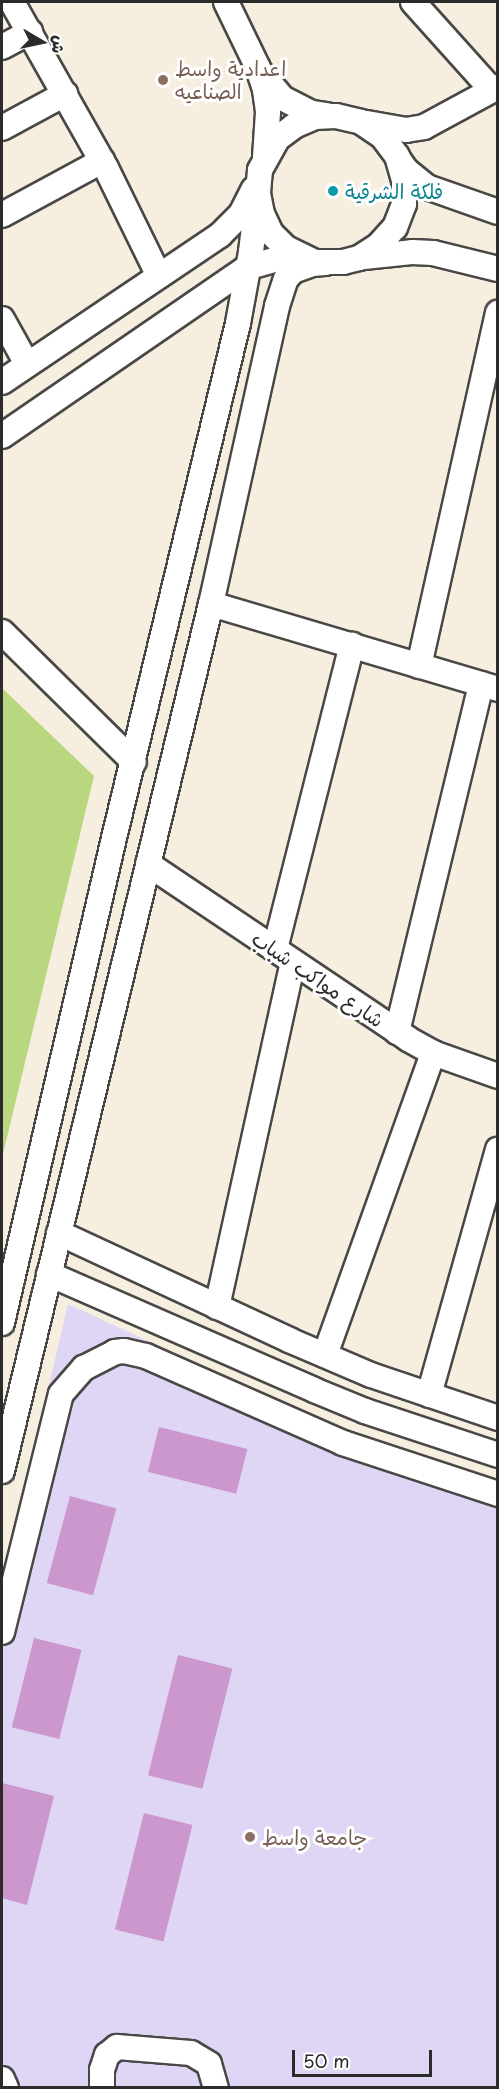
<!DOCTYPE html>
<meta charset="utf-8">
<style>
body{margin:0}
#map{position:relative;width:499px;height:2089px;overflow:hidden;background:#f6eede;font-family:"Playpen Sans","Playpen Sans Arabic",sans-serif}
div>[style]{position:absolute}
.built>*{inset:0;background:#dfd5f5}
.green>*{inset:0;background:#b9d77e}
.building>*{inset:0;background:#cc97cd;transform-origin:0 0}
.roads{filter:drop-shadow(2px 0 #494846) drop-shadow(-2px 0 #494846) drop-shadow(0 2px #494846) drop-shadow(0 -2px #494846)}
.minor>*{height:24px;margin:-12px;padding:0 12px;transform-origin:12px;border-radius:12px;background:#fff}
.dots>*{width:16px;height:16px;translate:-50% -50%;box-sizing:border-box;border:3px solid #fff;border-radius:50%}
span{translate:-50% -50%;white-space:nowrap;text-align:center;line-height:1.15;-webkit-text-stroke:6px #fff;paint-order:stroke}
.education-label{font-size:20px;color:#785e54}
.left{translate:0 -50%;text-align:left}
.culture-label{font-size:20px;color:#0d838f}
.street-label{font-size:20px;color:#2b2b2b}
.frame{position:absolute;inset:0;border:3px solid #2b2b2b;pointer-events:none}
.north{position:absolute;left:12px;top:12px;width:60px;height:60px;-webkit-text-stroke:4px #fff;paint-order:stroke;rotate:99deg;font-size:16px;font-weight:700;line-height:24px;text-align:center;color:#2b2b2b}
.north::after{content:'';display:block;margin:auto;width:21px;height:27px;background:#2b2b2b;clip-path:polygon(50% 0,100% 100%,50% 72%,0 100%)}
.scale{position:absolute;left:292px;top:2050px;width:140px;height:27px;box-sizing:border-box;border:3px solid #2b2b2b;border-top:0;padding-left:8px;font-size:18px;line-height:21px;white-space:nowrap;color:#2b2b2b;-webkit-text-stroke:4px #fff;paint-order:stroke}
</style>
<div id="map">
<div class="built">
<div style="clip-path:polygon(68px 1304px,358px 1438px,497px 1479px,497px 2087px,2px 2088px,2px 1586px)"></div>
</div>
<div class="green">
<div style="clip-path:polygon(2px 688px,94px 776px,2px 1158px)"></div>
</div>
<div class="building">
<div style="left:159px;top:1427px;width:91px;height:46px;rotate:14deg"></div>
<div style="left:70px;top:1496px;width:48px;height:90px;rotate:15deg"></div>
<div style="left:34px;top:1638px;width:49px;height:92px;rotate:14deg"></div>
<div style="left:178px;top:1655px;width:56px;height:124px;rotate:14deg"></div>
<div style="clip-path:polygon(2px 1783px,54px 1796px,27px 1905px,2px 1898px)"></div>
<div style="left:144px;top:1813px;width:50px;height:120px;rotate:14deg"></div>
</div>
<div class="roads">
<div class="minor">
<div style="left:12px;top:2px;width:191px;rotate:60.5deg"></div>
<div style="left:106px;top:168px;width:120px;rotate:63.9deg"></div>
<div style="left:226px;top:2px;width:73px;rotate:64.1deg"></div>
<div style="left:258px;top:68px;width:23px;rotate:72deg"></div>
<div style="left:265px;top:90px;width:22px;rotate:82deg"></div>
<div style="left:268px;top:112px;width:45px;rotate:93.8deg"></div>
<div style="left:413px;top:2px;width:118px;rotate:48.1deg"></div>
<div style="left:2px;top:47px;width:32px;rotate:-28deg"></div>
<div style="left:263px;top:75px;width:30px;rotate:50deg"></div>
<div style="left:282px;top:98px;width:34px;rotate:27deg"></div>
<div style="left:312px;top:113px;width:15px;rotate:8deg"></div>
<div style="left:367px;top:123px;width:40px;rotate:10deg"></div>
<div style="left:406px;top:130px;width:18px;rotate:-9deg"></div>
<div style="left:424px;top:127px;width:84px;rotate:-28.4deg"></div>
<div style="left:2px;top:128px;width:72px;rotate:-28.4deg"></div>
<div style="left:399px;top:160px;width:12px;rotate:55deg"></div>
<div style="left:406px;top:170px;width:27px;rotate:39deg"></div>
<div style="left:427px;top:187px;width:75px;rotate:19.4deg"></div>
<div style="left:2px;top:215px;width:114px;rotate:-28.4deg"></div>
<div style="left:364px;top:257px;width:48px;rotate:-5.9deg"></div>
<div style="left:412px;top:252px;width:21px;rotate:3deg"></div>
<div style="left:433px;top:253px;width:67px;rotate:13.8deg"></div>
<div style="left:2px;top:319px;width:51px;rotate:60.9deg"></div>
<div style="left:2px;top:382px;width:263px;rotate:-34deg"></div>
<div style="left:220px;top:235px;width:30px;rotate:-45deg"></div>
<div style="left:241px;top:214px;width:28px;rotate:-63deg"></div>
<div style="left:2px;top:436px;width:296px;rotate:-34.5deg"></div>
<div style="left:246px;top:268px;width:35px;rotate:-16deg"></div>
<div style="left:280px;top:258px;width:24px"></div>
<div style="left:211px;top:604px;width:299px;rotate:16.5deg"></div>
<div style="left:2px;top:632px;width:185px;rotate:44.6deg"></div>
<div style="left:419px;top:666px;width:362px;rotate:-77.4deg"></div>
<div style="left:148px;top:864px;width:313px;rotate:33.9deg"></div>
<div style="left:408px;top:1039px;width:29px;rotate:29deg"></div>
<div style="left:433px;top:1053px;width:69px;rotate:19.5deg"></div>
<div style="left:275px;top:949px;width:314px;rotate:-75.8deg"></div>
<div style="left:397px;top:1032px;width:358px;rotate:-76.4deg"></div>
<div style="left:59px;top:1233px;width:254px;rotate:24.9deg"></div>
<div style="left:289px;top:1340px;width:89px;rotate:23.1deg"></div>
<div style="left:371px;top:1375px;width:134px;rotate:18.7deg"></div>
<div style="left:49px;top:1274px;width:289px;rotate:23.6deg"></div>
<div style="left:314px;top:1390px;width:55px;rotate:22.4deg"></div>
<div style="left:365px;top:1411px;width:140px;rotate:18.3deg"></div>
<div style="left:217px;top:1307px;width:353px;rotate:-77.6deg"></div>
<div style="left:2px;top:1323px;width:498px;rotate:-77deg"></div>
<div style="left:114px;top:838px;width:530px;rotate:-76.46deg"></div>
<div style="left:238px;top:323px;width:72px;rotate:-79.6deg"></div>
<div style="left:251px;top:252px;width:59px;rotate:-83.2deg"></div>
<div style="left:258px;top:193px;width:23px;rotate:-85deg"></div>
<div style="left:260px;top:170px;width:35px;rotate:-61deg"></div>
<div style="left:277px;top:139px;width:21px;rotate:-37deg"></div>
<div style="left:294px;top:126px;width:23px;rotate:-23deg"></div>
<div style="left:315px;top:117px;width:21px;rotate:-3deg"></div>
<div style="left:336px;top:116px;width:26px;rotate:13deg"></div>
<div style="left:361px;top:122px;width:25px;rotate:34deg"></div>
<div style="left:382px;top:136px;width:25px;rotate:53deg"></div>
<div style="left:397px;top:156px;width:25px;rotate:74deg"></div>
<div style="left:404px;top:180px;width:24px;rotate:90deg"></div>
<div style="left:404px;top:204px;width:25px;rotate:111deg"></div>
<div style="left:395px;top:227px;width:24px;rotate:132deg"></div>
<div style="left:379px;top:245px;width:24px;rotate:147deg"></div>
<div style="left:359px;top:258px;width:16px;rotate:166deg"></div>
<div style="left:343px;top:262px;width:28px;rotate:180deg"></div>
<div style="left:315px;top:262px;width:32px;rotate:-154deg"></div>
<div style="left:286px;top:248px;width:21px;rotate:-135deg"></div>
<div style="left:271px;top:233px;width:21px;rotate:-115deg"></div>
<div style="left:262px;top:214px;width:21px;rotate:-101deg"></div>
<div style="left:325px;top:1355px;width:321px;rotate:-70.3deg"></div>
<div style="left:429px;top:1395px;width:255px;rotate:-74.3deg"></div>
<div style="left:2px;top:1471px;width:892px;rotate:-76.45deg"></div>
<div style="left:211px;top:604px;width:305px;rotate:-77.5deg"></div>
<div style="left:277px;top:306px;width:28px;rotate:-72deg"></div>
<div style="left:286px;top:279px;width:11px;rotate:-49deg"></div>
<div style="left:293px;top:271px;width:20px;rotate:-20deg"></div>
<div style="left:312px;top:264px;width:13px;rotate:-4deg"></div>
<div style="left:2px;top:1632px;width:245px;rotate:-76.1deg"></div>
<div style="left:61px;top:1394px;width:35px;rotate:-49deg"></div>
<div style="left:84px;top:1368px;width:35px;rotate:-27deg"></div>
<div style="left:115px;top:1352px;width:9px;rotate:-6deg"></div>
<div style="left:124px;top:1351px;width:23px;rotate:13deg"></div>
<div style="left:146px;top:1356px;width:215px;rotate:23.8deg"></div>
<div style="left:343px;top:1443px;width:163px;rotate:18.2deg"></div>
<div style="left:2px;top:2079px;width:10px;rotate:66deg"></div>
<div style="left:102px;top:2088px;width:18px;rotate:-90deg"></div>
<div style="left:102px;top:2070px;width:16px;rotate:-72deg"></div>
<div style="left:107px;top:2055px;width:13px;rotate:-39deg"></div>
<div style="left:117px;top:2047px;width:74px;rotate:4.6deg"></div>
<div style="left:191px;top:2053px;width:21px;rotate:31deg"></div>
<div style="left:209px;top:2064px;width:25px;rotate:74deg"></div>
</div>
</div>
<div class="dots">
<div style="left:163px;top:80px;background:#8d6e63"></div>
<div style="left:333px;top:191px;background:#0f9aa8"></div>
<div style="left:250px;top:1837px;background:#8d6e63"></div>
</div>
<div class="education-label">
<span class="left" style="left:175px;top:80px">اعدادية واسط<br>الصناعيه</span>
<span class="left" style="left:262px;top:1837px">جامعة واسط</span>
</div>
<div class="culture-label">
<span class="left" style="left:345px;top:191px">فلكة الشرقية</span>
</div>
<div class="street-label">
<span style="left:318px;top:979px;rotate:34deg">شارع مواكب شباب</span>
</div>
<div class="frame"></div>
<div class="north">ش</div>
<div class="scale">50 m</div>
</div>
